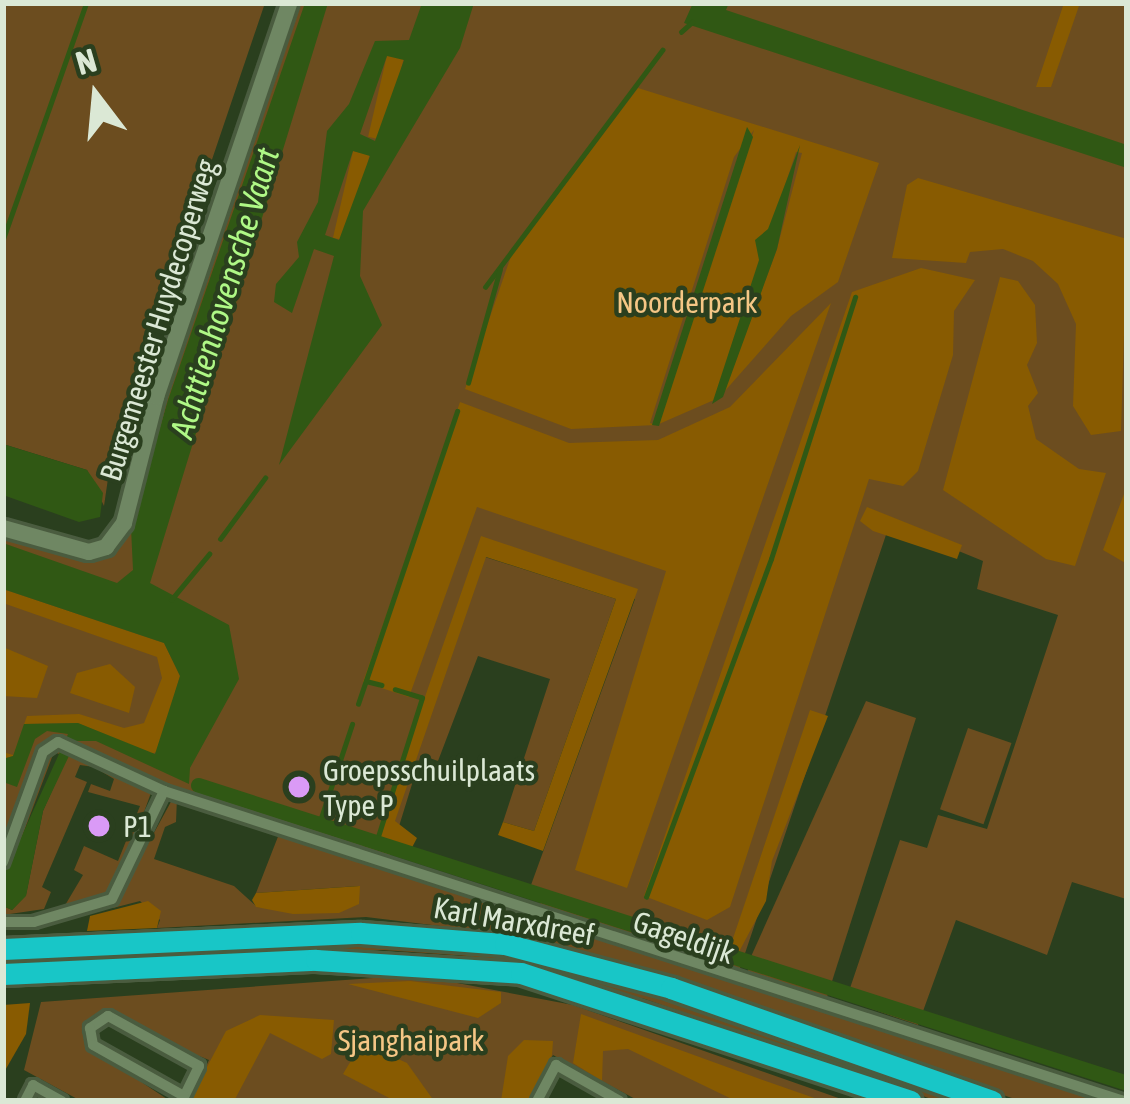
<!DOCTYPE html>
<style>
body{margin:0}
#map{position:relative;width:1130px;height:1104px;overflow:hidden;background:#2a3f1e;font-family:"Asap Condensed",sans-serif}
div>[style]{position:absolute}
.green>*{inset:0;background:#6c4d1f;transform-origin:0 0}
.forest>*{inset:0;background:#885b01;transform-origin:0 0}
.water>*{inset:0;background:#305814}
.stream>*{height:4.5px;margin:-2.25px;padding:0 2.25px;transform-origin:2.25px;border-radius:2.25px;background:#305814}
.canal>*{height:15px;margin:-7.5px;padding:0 7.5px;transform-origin:7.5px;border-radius:7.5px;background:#305814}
.roads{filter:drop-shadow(3px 0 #4a5c3f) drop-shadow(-3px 0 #4a5c3f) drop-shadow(0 3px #4a5c3f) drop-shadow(0 -3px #4a5c3f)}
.street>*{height:10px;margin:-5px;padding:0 5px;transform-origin:5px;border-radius:5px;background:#6f8763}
.secondary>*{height:16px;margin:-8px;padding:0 8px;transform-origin:8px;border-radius:8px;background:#6f8763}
.highway>*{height:21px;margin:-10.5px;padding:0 10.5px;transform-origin:10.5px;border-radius:10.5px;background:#18c6c7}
.dots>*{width:33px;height:33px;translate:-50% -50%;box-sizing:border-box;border:6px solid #2a3f1e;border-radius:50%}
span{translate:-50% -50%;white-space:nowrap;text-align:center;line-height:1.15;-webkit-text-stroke:9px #2a3f1e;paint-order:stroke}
.park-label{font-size:30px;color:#f5c685}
.street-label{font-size:30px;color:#dbe8d5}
.poi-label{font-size:30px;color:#dbe8d5}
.left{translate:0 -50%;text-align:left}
.water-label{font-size:33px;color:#aff886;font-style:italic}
.frame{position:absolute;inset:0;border:6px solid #dbe8d5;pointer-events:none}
.north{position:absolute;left:36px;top:36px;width:120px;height:120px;-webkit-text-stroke:9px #2a3f1e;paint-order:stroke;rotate:344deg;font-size:33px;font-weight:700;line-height:48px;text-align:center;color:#dbe8d5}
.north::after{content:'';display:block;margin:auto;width:42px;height:54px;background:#dbe8d5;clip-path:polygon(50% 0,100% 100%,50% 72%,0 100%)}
</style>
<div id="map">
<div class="green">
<div style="clip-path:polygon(3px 3px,265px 3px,111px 458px,104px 506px,87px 470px,3px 444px)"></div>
<div style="clip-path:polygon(301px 3px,1127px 3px,1126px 899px,1072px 882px,1047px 955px,956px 920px,918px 1025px,846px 1000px,900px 840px,927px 848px,938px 815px,987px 829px,1058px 615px,977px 589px,983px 561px,890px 523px,736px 980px,538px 913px,541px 901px,527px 896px,635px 599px,487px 551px,485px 557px,616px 599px,534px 831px,503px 822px,550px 679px,478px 656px,438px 761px,421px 755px,388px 862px,177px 798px,176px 822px,165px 827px,154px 859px,234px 886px,257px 907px,338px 913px,359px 886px,256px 893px,279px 834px,1107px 1101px,1021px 1101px,522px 936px,366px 917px,157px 928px,160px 920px,140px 901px,113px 908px,173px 798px,152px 790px,118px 884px,97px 900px,64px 907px,83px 875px,74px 870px,84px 846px,118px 861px,140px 806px,88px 792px,91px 784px,110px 791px,114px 779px,94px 767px,80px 765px,75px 777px,87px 782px,42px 887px,51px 892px,44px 909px,3px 915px,3px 906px,12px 910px,26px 895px,43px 811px,67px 757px,54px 752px,3px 887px,3px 536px,77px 558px,101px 558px,121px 543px,162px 400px)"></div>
<div style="clip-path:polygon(866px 701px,916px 718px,827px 997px,748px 971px,749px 961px)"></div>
<div style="left:968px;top:728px;width:46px;height:86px;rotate:19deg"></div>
<div style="clip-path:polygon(418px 940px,555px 960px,983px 1101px,937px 1101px,645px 999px,467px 956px,384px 950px,106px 959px,130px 951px)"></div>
<div style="clip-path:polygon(415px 975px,573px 1005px,847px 1101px,639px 1101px,553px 1055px,526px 1101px,189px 1101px,209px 1060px,95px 1014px,85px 1031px,90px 1048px,170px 1101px,81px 1101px,24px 1070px,41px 1002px)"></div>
</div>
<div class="forest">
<div style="clip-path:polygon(1064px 3px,1080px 3px,1051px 87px,1036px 87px)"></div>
<div style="left:387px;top:55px;width:17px;height:84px;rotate:13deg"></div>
<div style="clip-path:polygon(638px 88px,879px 163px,838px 282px,791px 316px,724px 392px,777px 249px,802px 153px,796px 152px,714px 400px,659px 424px,754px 130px,734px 157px,650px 423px,656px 425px,571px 429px,465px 389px,511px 256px)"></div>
<div style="left:353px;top:151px;width:17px;height:89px;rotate:13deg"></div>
<div style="clip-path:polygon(918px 178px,1127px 239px,1121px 431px,1091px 435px,1073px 406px,1076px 324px,1058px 284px,1033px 261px,1003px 249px,970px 252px,966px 263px,892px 258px,907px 185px)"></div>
<div style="clip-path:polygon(921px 268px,975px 280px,954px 311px,953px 355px,918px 471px,903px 486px,869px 479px,730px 907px,707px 920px,644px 896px,852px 292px)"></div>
<div style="clip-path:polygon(1000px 277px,1018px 281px,1035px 305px,1037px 343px,1027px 365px,1038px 393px,1028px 406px,1036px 439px,1079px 469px,1106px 473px,1075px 566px,1046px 559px,943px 490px)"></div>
<div style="clip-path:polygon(831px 303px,627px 888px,575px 870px,666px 571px,477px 507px,409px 697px,363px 682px,460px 402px,569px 443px,658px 440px,730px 407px)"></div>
<div style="clip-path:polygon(1127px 486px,1127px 564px,1103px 550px)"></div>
<div style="clip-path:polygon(867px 507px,962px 545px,957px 559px,873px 531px,860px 521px)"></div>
<div style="clip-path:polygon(481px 536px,638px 589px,543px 851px,498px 835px,503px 822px,534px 831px,616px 599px,486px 557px,395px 821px,417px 838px,407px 857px,373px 846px)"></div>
<div style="clip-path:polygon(3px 589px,164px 643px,180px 676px,158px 751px,150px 755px,78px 723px,24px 724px,13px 756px,3px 759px,3px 752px,13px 755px,27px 716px,79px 714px,124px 728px,144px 723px,162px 678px,157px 657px,3px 603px)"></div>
<div style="clip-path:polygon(3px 647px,48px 666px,37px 698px,3px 696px)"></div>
<div style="clip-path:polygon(110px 664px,135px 687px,129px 713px,70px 693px,77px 673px)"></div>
<div style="clip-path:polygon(810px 710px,828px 716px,772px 861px,766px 901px,732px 965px,725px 962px)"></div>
<div style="clip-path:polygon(360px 886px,359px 904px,339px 913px,293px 914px,256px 907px,252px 900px,256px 893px)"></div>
<div style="clip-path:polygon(148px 901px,161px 911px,157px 928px,87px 931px,90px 916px)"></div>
<div style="clip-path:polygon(410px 981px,501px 992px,501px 1003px,478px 1018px,348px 984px)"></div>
<div style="clip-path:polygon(30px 1003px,26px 1034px,3px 1074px,3px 1005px)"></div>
<div style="clip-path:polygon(581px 1014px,760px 1079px,823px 1101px,736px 1101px,628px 1049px,603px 1051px,602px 1081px,573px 1063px)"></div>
<div style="clip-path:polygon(260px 1015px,334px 1020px,331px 1054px,322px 1059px,270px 1033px,234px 1101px,189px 1101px,226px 1031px)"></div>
<div style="clip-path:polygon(524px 1040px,553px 1041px,552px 1055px,528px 1101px,501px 1101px,508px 1056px)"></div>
<div style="clip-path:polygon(378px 1050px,407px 1063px,434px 1101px,395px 1101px,343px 1074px,355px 1054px)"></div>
</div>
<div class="water">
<div style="clip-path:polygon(305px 3px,328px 3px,150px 583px,229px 625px,239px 679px,190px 768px,189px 784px,96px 741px,76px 741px,43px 811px,26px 896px,12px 910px,3px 906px,4px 875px,68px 734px,47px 731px,35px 739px,17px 787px,3px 782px,3px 759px,13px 756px,24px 724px,78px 723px,155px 754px,180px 676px,164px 643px,3px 589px,3px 543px,117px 583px,133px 570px,131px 528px,168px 400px)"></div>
<div style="clip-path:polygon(evenodd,422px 3px,474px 3px,460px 48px,363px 211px,360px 276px,382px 325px,279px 465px,334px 256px,314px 249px,292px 313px,274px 302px,276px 284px,299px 257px,297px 242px,318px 202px,327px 131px,349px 104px,375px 41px,409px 40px,422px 3px,387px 56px,404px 60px,375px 141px,360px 134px,387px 56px,422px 3px,353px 151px,370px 156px,339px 240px,325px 235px,353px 151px)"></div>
<div style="clip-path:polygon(693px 3px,729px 3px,726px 10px,1127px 145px,1127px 168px,684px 23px)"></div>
<div style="clip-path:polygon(747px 127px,753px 137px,659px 426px,652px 425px)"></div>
<div style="clip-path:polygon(800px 145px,777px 249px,723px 397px,712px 404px,759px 260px,755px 240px,768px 229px)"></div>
<div style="clip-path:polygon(3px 444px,87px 470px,103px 493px,100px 517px,79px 522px,3px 495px)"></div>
</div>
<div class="stream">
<div style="left:681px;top:32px;width:15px;rotate:-42deg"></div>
<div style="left:3px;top:239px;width:250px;rotate:-70.6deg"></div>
<div style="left:485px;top:287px;width:296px;rotate:-53.2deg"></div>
<div style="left:468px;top:383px;width:118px;rotate:-74.3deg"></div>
<div style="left:220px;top:539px;width:76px;rotate:-53.6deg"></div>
<div style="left:171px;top:600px;width:60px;rotate:-50.4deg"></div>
<div style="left:366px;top:681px;width:16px;rotate:14deg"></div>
<div style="left:358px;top:704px;width:309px;rotate:-71.3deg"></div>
<div style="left:319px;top:824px;width:105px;rotate:-71.7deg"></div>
<div style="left:376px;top:843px;width:152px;rotate:-72.4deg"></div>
<div style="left:422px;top:698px;width:28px;rotate:-163deg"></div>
<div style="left:646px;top:897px;width:360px;rotate:-69.7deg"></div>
<div style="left:771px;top:559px;width:275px;rotate:-72.2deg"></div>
</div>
<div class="canal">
<div style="left:198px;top:785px;width:976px;rotate:17.78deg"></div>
</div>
<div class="roads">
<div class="street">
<div style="left:3px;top:862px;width:117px;rotate:-70deg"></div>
<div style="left:43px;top:752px;width:18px;rotate:-34deg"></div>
<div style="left:58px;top:742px;width:117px;rotate:24.8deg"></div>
<div style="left:164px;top:791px;width:1009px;rotate:17.9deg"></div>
<div style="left:3px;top:922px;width:31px"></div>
<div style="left:34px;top:922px;width:81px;rotate:-16.4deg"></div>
<div style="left:112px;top:899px;width:120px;rotate:-64.3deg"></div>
<div style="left:25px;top:1101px;width:18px;rotate:-63deg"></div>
<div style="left:33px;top:1085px;width:33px;rotate:29deg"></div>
<div style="left:182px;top:1101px;width:39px;rotate:-64deg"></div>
<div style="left:199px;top:1066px;width:104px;rotate:-151.2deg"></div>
<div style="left:108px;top:1016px;width:22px;rotate:146deg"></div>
<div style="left:90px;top:1028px;width:17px;rotate:80deg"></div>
<div style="left:93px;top:1045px;width:104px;rotate:29.3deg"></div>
<div style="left:537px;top:1101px;width:41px;rotate:-62.2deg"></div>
<div style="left:556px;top:1065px;width:73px;rotate:29.4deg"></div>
</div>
<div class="secondary">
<div style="left:3px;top:528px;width:89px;rotate:15.6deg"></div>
<div style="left:89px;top:552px;width:18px;rotate:-16deg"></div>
<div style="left:106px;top:547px;width:30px;rotate:-53deg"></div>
<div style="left:124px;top:523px;width:130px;rotate:-75.7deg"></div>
<div style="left:156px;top:397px;width:416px;rotate:-71.3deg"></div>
</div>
<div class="highway">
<div style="left:3px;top:949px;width:358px;rotate:-2.6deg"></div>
<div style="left:361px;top:933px;width:144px;rotate:4.4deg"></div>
<div style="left:505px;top:944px;width:172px;rotate:14.8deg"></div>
<div style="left:671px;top:988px;width:340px;rotate:19.4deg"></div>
<div style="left:3px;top:974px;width:313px;rotate:-2.6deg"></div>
<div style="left:316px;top:960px;width:205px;rotate:3.6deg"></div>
<div style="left:521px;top:973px;width:410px;rotate:18.2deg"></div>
</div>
</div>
<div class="dots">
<div style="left:299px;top:787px;background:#da9af6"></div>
<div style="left:99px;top:826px;background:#da9af6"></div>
</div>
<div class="park-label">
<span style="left:687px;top:302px">Noorderpark</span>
<span style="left:411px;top:1040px">Sjanghaipark</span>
</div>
<div class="street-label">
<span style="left:158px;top:320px;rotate:-73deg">Burgemeester Huydecoperweg</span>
<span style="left:514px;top:921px;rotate:10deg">Karl Marxdreef</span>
<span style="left:684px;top:937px;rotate:19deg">Gageldijk</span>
</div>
<div class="poi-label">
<span class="left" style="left:323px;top:787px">Groepsschuilplaats<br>Type P</span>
<span class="left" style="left:123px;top:826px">P1</span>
</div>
<div class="water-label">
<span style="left:225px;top:293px;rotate:-73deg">Achttienhovensche Vaart</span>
</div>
<div class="frame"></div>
<div class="north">N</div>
</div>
